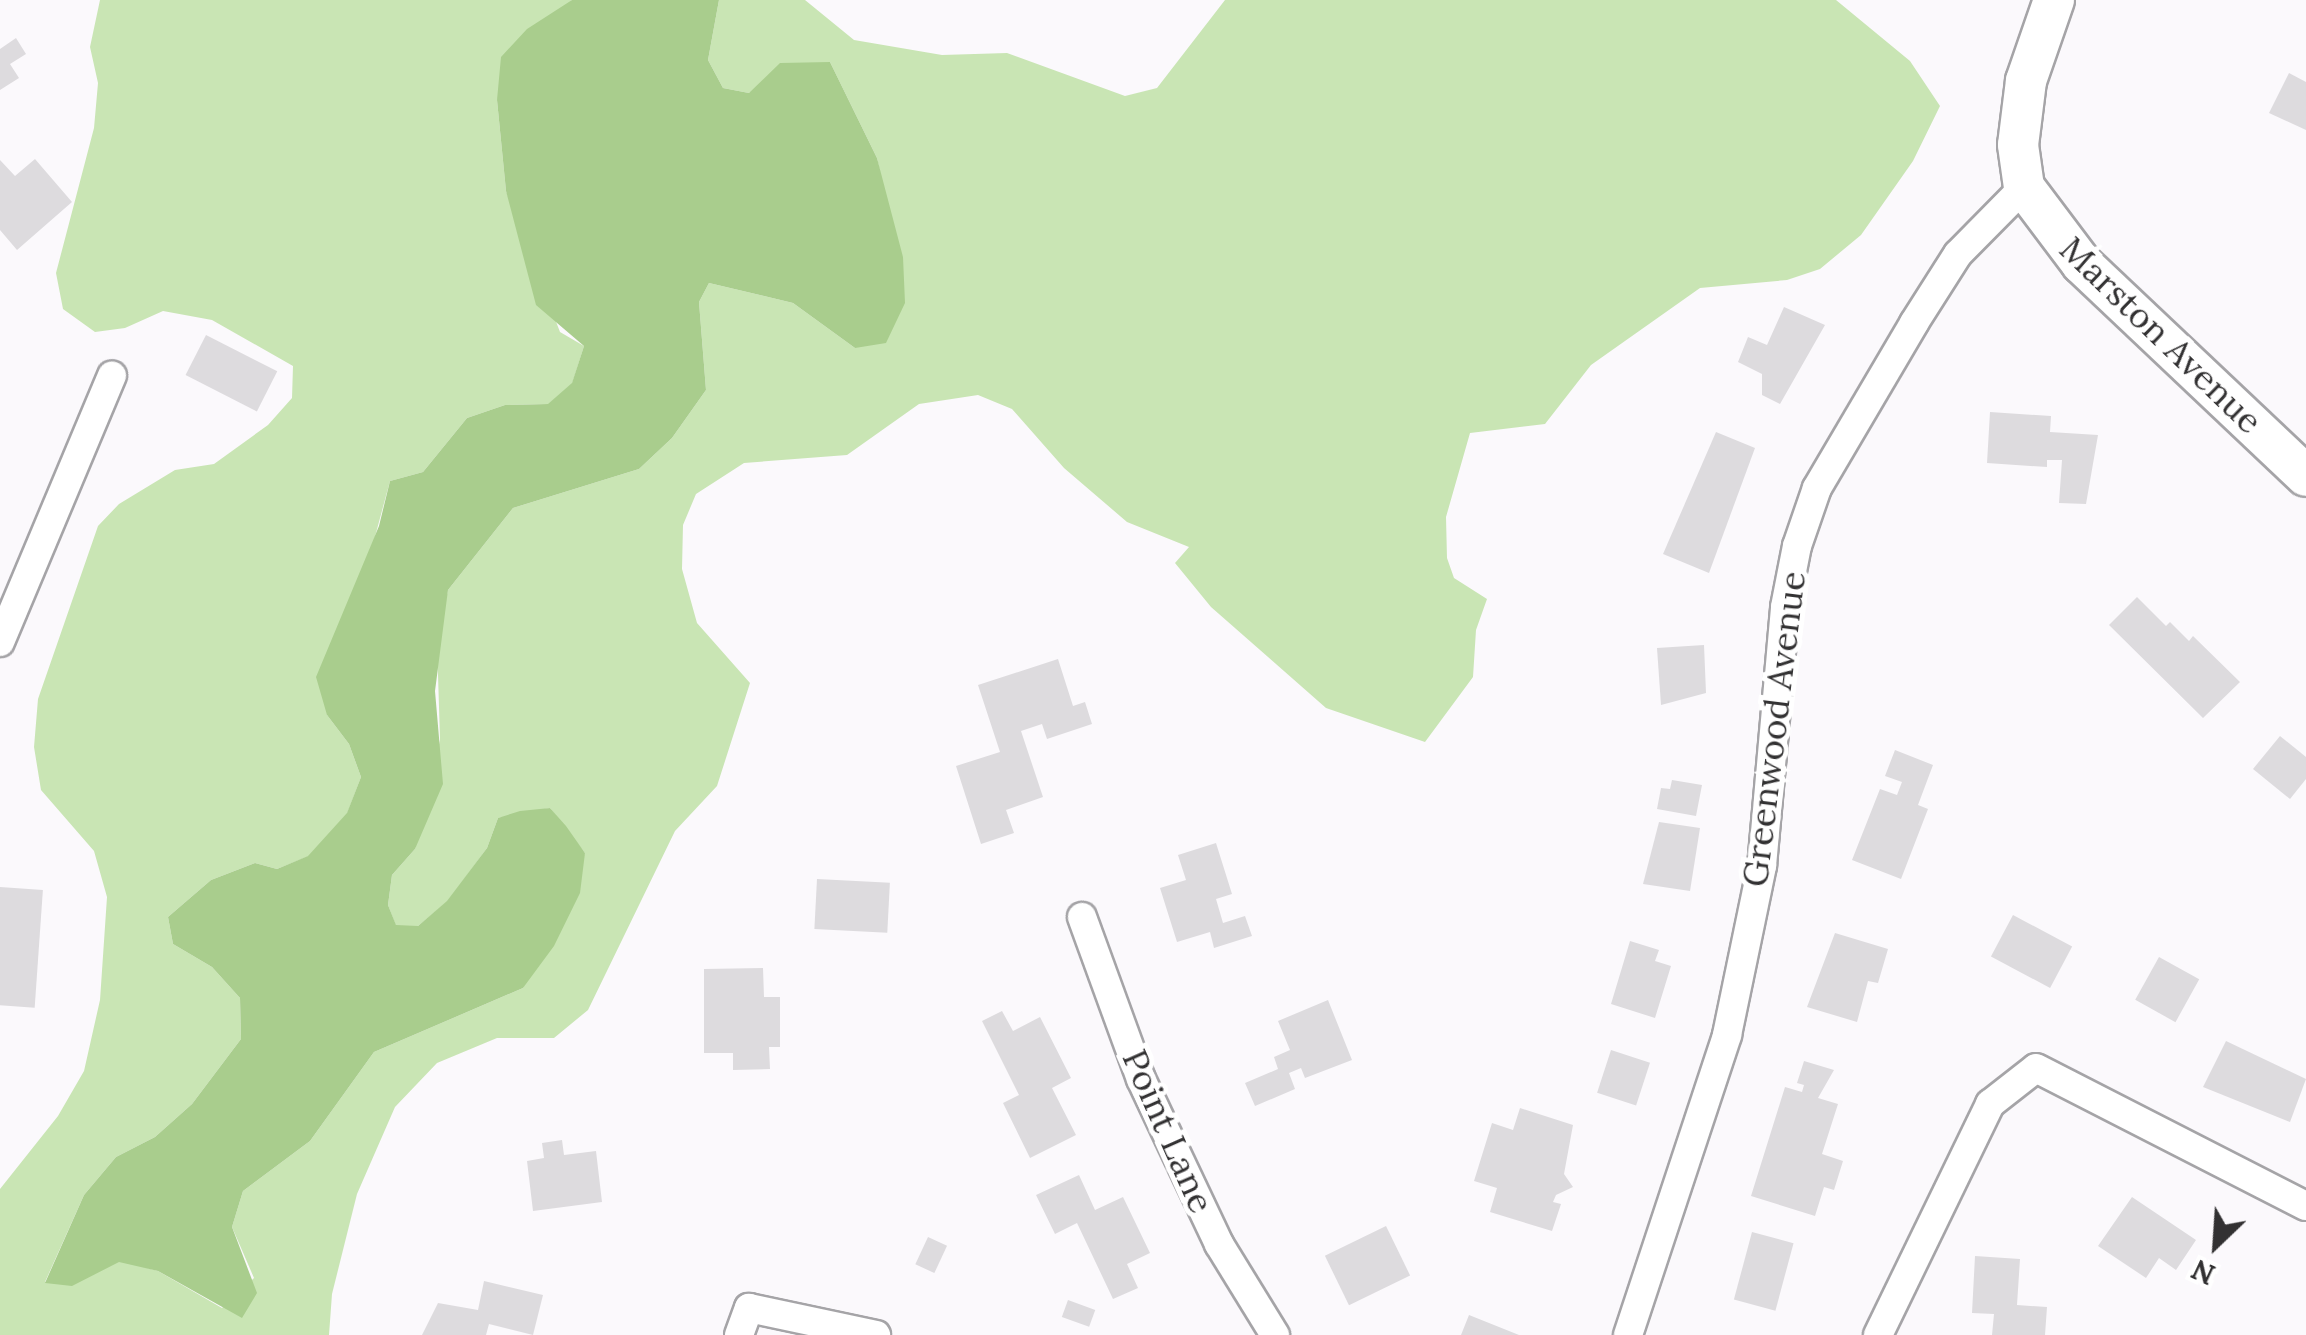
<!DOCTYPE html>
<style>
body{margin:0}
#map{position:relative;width:2306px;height:1335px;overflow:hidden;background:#fbf9fc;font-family:Lora,serif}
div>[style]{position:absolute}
.green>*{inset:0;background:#c9e5b4}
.water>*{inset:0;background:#a9cd8d}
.building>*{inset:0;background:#dddbde;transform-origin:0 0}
.roads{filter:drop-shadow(2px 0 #a5a4a7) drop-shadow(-2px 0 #a5a4a7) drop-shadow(0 2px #a5a4a7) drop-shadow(0 -2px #a5a4a7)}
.minor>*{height:28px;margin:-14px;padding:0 14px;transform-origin:14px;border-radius:14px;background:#fff}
.secondary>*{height:40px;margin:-20px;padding:0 20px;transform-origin:20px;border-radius:20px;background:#fff}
span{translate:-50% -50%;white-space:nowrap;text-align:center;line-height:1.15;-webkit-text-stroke:10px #fff;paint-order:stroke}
.street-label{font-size:35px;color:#323132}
.north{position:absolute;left:2166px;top:1195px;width:100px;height:100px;-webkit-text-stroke:8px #fff;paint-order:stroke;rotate:205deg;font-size:28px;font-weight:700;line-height:40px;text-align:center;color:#323132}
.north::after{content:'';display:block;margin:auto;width:35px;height:45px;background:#323132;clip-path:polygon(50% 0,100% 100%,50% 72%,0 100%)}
</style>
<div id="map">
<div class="green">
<div style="clip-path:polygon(100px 0,572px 0,497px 100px,506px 191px,560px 332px,584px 346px,572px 384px,549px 404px,505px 405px,467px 418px,423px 472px,390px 481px,327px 715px,349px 744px,361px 777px,347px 814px,309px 856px,277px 869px,255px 863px,211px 880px,168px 917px,173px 944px,212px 967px,240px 998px,241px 1039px,192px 1104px,155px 1137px,116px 1157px,84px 1195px,45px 1282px,119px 1260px,158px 1271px,222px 1308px,254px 1278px,232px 1227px,243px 1191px,310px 1141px,374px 1052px,523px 988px,585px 853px,550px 808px,498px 818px,487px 848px,448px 901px,418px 926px,396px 926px,388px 905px,392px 875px,415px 849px,440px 740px,437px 642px,448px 590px,513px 508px,639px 469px,672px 438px,706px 390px,699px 302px,709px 283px,793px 303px,855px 348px,887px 205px,877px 158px,830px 62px,749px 93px,723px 88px,708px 60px,719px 0,805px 0,854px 40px,942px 55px,1007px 53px,1125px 96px,1157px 88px,1225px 0,1836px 0,1910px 61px,1940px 106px,1913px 161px,1861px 235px,1820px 269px,1787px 280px,1700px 288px,1591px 365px,1545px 424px,1470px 433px,1446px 517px,1447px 558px,1454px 578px,1487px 599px,1476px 630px,1473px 677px,1425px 742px,1326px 708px,1211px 607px,1175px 563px,1189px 547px,1127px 522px,1064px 468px,1012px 409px,978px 395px,919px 404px,847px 455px,744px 463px,696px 494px,683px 525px,682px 569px,697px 623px,750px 683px,717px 786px,675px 831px,588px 1010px,554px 1038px,497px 1038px,437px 1063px,395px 1107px,357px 1194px,332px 1294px,329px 1335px,0 1335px,0 1189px,58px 1116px,84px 1071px,100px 1000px,107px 897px,94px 851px,41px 790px,34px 747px,38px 699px,98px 526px,119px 504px,175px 470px,214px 464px,268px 425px,292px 398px,293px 366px,212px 320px,163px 311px,125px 328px,95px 332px,63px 309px,56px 273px,94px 128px,98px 83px,90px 47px)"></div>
</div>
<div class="water">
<div style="clip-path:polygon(572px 0,719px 0,708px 60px,723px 88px,749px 93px,780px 63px,830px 62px,877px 158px,903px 257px,905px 303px,886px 343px,855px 348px,793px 303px,709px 283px,699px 302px,706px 390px,672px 438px,639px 469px,513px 508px,448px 590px,435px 691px,443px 784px,415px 849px,392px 875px,388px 905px,396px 925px,418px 926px,447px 901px,487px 848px,498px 818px,520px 811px,550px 808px,566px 826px,585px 853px,580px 893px,554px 946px,523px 988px,374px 1052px,310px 1141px,243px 1191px,232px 1227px,257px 1293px,242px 1318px,158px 1271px,119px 1262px,72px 1286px,45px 1283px,84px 1195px,116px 1157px,155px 1137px,192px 1104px,241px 1039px,240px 998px,212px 967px,173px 944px,168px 917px,211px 880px,255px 863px,277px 869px,308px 856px,347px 813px,361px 777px,349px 744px,327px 715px,316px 677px,379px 526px,390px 481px,423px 472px,467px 418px,505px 405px,548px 404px,572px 383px,584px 346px,536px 305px,506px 191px,497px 100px,501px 57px,527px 29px)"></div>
</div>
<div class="building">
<div style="clip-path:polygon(16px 38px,26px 54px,10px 64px,19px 78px,0 90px,0 49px)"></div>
<div style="clip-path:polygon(2289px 73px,2306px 82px,2306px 130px,2269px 113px)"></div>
<div style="clip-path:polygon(35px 159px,72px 202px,17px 250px,0 230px,0 160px,15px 176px)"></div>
<div style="clip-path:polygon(1784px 307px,1825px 325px,1780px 404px,1762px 395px,1762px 374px,1738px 362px,1748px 337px,1767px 345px)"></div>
<div style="left:206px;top:335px;width:80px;height:45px;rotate:27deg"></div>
<div style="clip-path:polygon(1990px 412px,2051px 416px,2050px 432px,2098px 435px,2086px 504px,2059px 503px,2062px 460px,2047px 460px,2047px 467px,1987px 463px)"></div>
<div style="clip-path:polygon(1716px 432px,1755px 448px,1709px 573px,1663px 554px)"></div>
<div style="clip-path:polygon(2137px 597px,2166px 626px,2170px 622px,2189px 641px,2193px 636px,2240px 682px,2203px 718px,2109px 625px)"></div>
<div style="clip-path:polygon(1704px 645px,1706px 693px,1661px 705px,1657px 648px)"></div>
<div style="clip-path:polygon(1058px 659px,1073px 706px,1085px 702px,1092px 724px,1047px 739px,1042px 724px,1021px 731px,1043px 797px,1006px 810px,1014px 833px,981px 844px,956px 766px,1000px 752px,978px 685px)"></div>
<div style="clip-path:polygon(2280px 736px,2306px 757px,2306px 779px,2290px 799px,2253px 769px)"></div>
<div style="clip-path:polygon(1895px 750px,1933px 765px,1918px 805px,1928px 809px,1901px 879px,1852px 860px,1880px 789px,1897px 795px,1902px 782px,1885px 776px)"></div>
<div style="clip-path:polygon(1672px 780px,1702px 785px,1696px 816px,1657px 809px,1661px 788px,1670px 789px)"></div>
<div style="clip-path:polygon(1659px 822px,1700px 828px,1690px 891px,1643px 884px)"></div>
<div style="clip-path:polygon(1216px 843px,1232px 894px,1216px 899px,1223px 923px,1245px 916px,1252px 936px,1214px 948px,1210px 932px,1177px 942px,1160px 888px,1186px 880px,1178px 855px)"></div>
<div style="left:817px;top:879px;width:73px;height:50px;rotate:3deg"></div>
<div style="left:0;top:887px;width:43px;height:118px;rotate:4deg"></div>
<div style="left:2013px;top:915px;width:67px;height:47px;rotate:28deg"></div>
<div style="clip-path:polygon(1835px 933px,1888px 949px,1878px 983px,1868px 981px,1857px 1022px,1807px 1007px)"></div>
<div style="clip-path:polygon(1630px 941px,1659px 950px,1655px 961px,1671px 966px,1655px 1018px,1611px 1004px)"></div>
<div style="left:2159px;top:957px;width:46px;height:49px;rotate:29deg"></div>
<div style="clip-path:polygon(763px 968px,764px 997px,780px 997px,780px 1047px,769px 1047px,770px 1069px,733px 1070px,733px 1053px,704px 1053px,704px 969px)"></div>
<div style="clip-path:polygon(1328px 1000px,1352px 1060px,1305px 1078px,1301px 1068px,1289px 1073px,1295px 1089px,1255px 1106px,1245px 1083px,1278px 1069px,1274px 1057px,1290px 1050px,1278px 1021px)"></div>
<div style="clip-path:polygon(1002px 1011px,1013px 1031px,1040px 1017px,1071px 1078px,1052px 1088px,1076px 1135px,1030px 1158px,1003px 1103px,1019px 1095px,982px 1021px)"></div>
<div style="clip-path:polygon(2226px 1041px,2306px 1079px,2290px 1122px,2203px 1087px)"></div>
<div style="left:1611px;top:1050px;width:41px;height:45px;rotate:18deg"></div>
<div style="clip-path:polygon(1804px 1061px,1834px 1070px,1818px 1098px,1838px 1104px,1822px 1154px,1843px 1161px,1834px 1190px,1824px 1187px,1815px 1216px,1751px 1196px,1785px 1087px,1802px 1092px,1804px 1085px,1797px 1083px)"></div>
<div style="clip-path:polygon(1520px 1108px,1573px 1125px,1564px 1174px,1573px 1187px,1556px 1195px,1553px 1202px,1561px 1204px,1552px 1231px,1490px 1212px,1497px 1188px,1474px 1181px,1492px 1123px,1513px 1130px)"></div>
<div style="clip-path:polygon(562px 1140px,564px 1155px,596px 1151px,602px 1202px,533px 1211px,527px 1161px,544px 1158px,542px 1143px)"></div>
<div style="clip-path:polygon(1079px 1175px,1095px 1210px,1123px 1197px,1150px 1253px,1127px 1264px,1138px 1288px,1113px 1299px,1077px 1223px,1055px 1234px,1036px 1195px)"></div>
<div style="clip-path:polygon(2132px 1197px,2196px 1240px,2176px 1270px,2159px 1258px,2146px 1278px,2098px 1246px)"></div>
<div style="left:1386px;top:1226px;width:55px;height:68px;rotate:64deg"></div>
<div style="left:1752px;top:1232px;width:43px;height:70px;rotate:15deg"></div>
<div style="left:928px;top:1237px;width:21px;height:30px;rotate:25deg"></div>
<div style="clip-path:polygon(1975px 1256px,2020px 1259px,2017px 1305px,2047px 1307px,2045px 1335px,1992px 1335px,1994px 1314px,1972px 1313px)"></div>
<div style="clip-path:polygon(484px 1281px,543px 1295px,533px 1335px,489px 1324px,486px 1335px,422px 1335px,438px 1303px,478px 1310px)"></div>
<div style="left:1068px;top:1300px;width:29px;height:18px;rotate:20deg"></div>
<div style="clip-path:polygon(1469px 1315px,1519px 1335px,1461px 1335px)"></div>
</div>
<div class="roads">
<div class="minor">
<div style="left:0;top:642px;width:289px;rotate:-67.2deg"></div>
<div style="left:1082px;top:917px;width:172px;rotate:70deg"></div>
<div style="left:1141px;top:1079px;width:183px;rotate:64.7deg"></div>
<div style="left:1219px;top:1244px;width:107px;rotate:58.4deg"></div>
<div style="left:739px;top:1335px;width:29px;rotate:-70deg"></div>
<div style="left:749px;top:1308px;width:130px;rotate:12deg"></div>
<div style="left:1628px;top:1335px;width:316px;rotate:-71.7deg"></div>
<div style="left:1727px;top:1035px;width:173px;rotate:-78.3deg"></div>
<div style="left:1762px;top:866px;width:260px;rotate:-84.9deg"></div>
<div style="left:1785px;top:607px;width:62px;rotate:-78.9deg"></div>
<div style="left:1797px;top:546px;width:61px;rotate:-71deg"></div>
<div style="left:1817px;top:488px;width:191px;rotate:-59.5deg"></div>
<div style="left:1914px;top:323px;width:82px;rotate:-57.5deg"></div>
<div style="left:1958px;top:254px;width:94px;rotate:-45.4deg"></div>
<div style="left:1878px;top:1335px;width:257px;rotate:-64.1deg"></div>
<div style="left:1990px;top:1104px;width:58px;rotate:-38deg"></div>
<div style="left:2036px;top:1068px;width:303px;rotate:27.1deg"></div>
</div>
<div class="secondary">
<div style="left:2054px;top:0;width:86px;rotate:109.1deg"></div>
<div style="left:2026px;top:81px;width:64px;rotate:97.1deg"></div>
<div style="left:2018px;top:145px;width:42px;rotate:81.9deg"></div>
<div style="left:2024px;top:187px;width:96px;rotate:53deg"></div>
<div style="left:2082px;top:264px;width:308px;rotate:43.4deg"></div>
</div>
</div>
<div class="street-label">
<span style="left:2161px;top:335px;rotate:44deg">Marston Avenue</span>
<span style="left:1774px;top:729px;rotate:-83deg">Greenwood Avenue</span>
<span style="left:1168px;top:1131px;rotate:66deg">Point Lane</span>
</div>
<div class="north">N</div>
</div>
